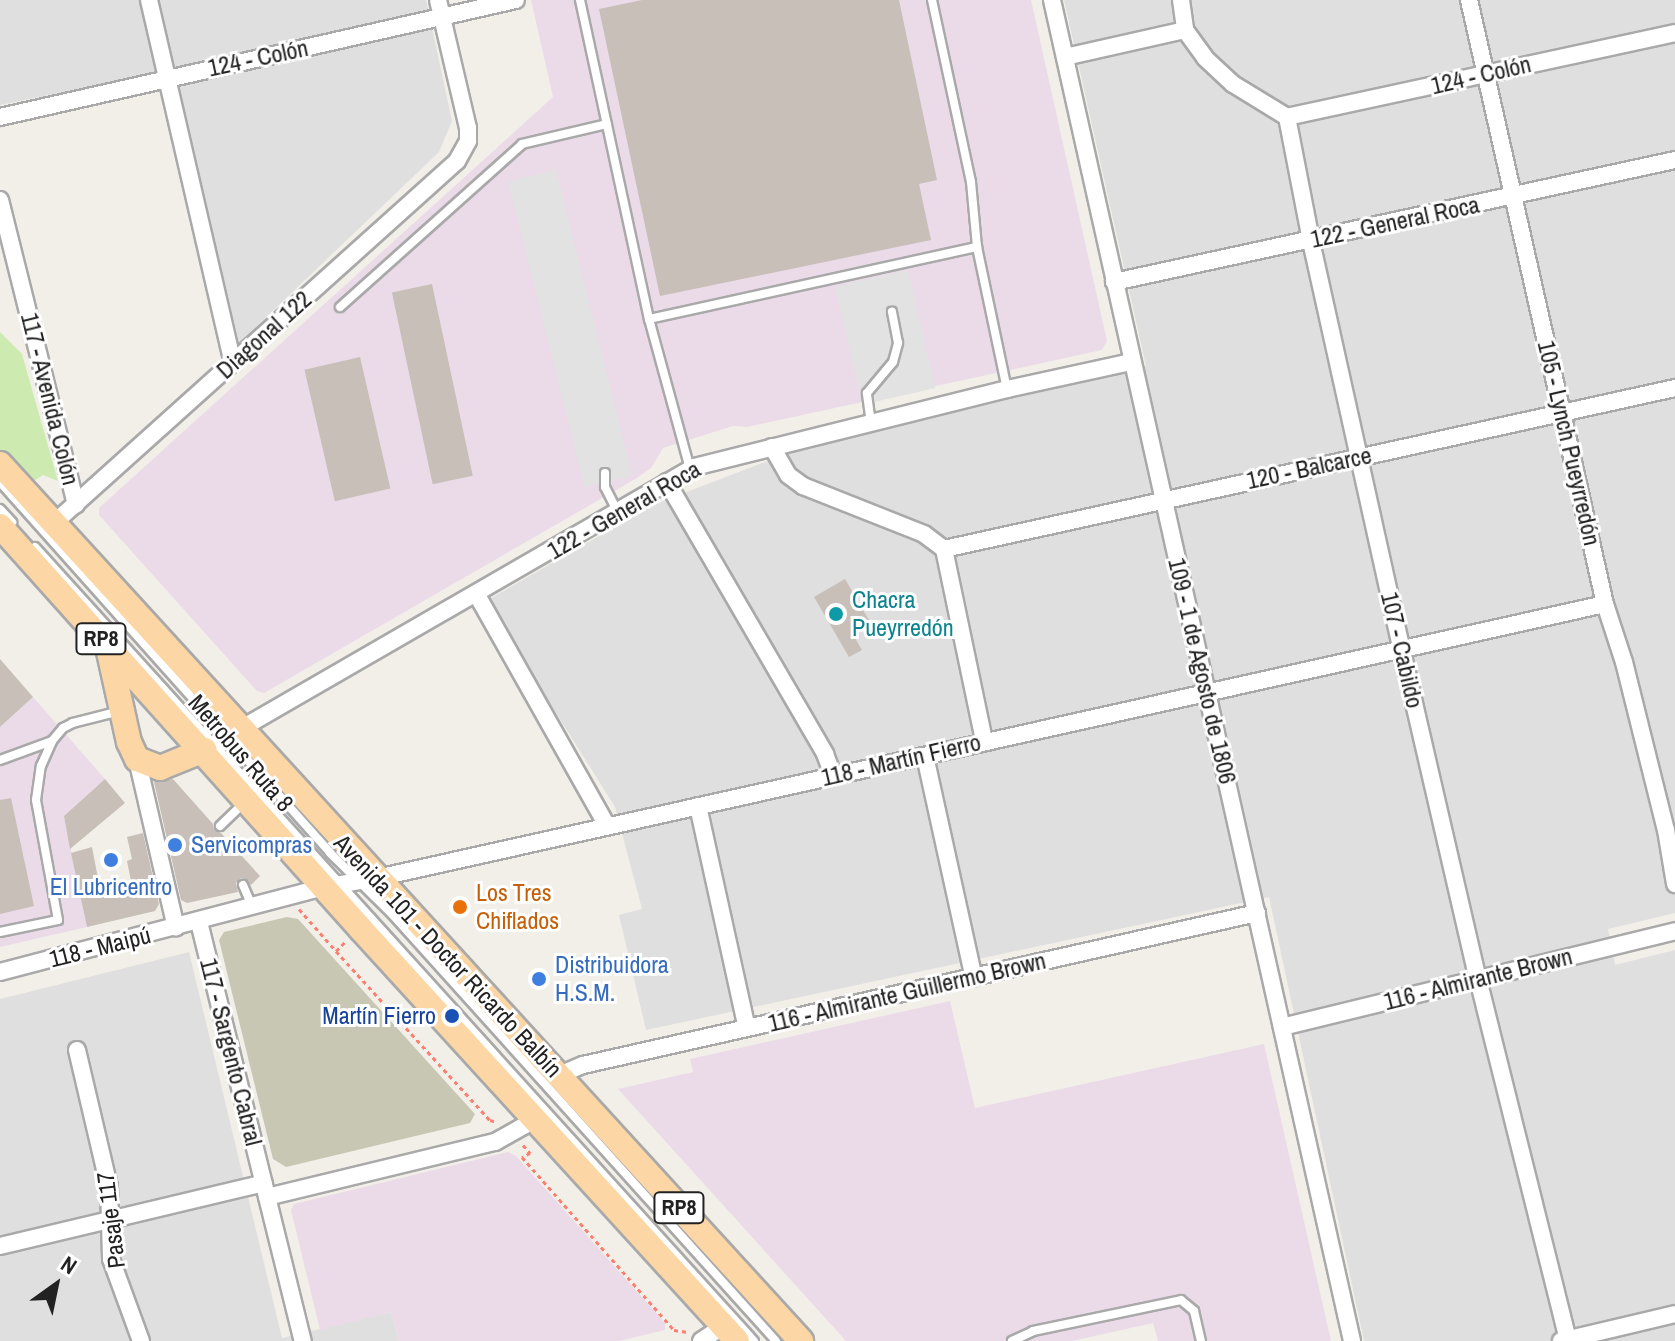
<!DOCTYPE html>
<meta charset="utf-8">
<style>
body{margin:0}
#map{position:relative;width:1675px;height:1341px;overflow:hidden;background:#f2efe9;font-family:"Archivo Narrow",sans-serif}
div>[style]{position:absolute}
.residential>*{inset:0;background:#e0dfdf}
.industrial>*{inset:0;background:#ebdbe8}
.construction>*{inset:0;background:#c7c7b4}
.grass>*{inset:0;background:#cdebb0}
.parking>*{inset:0;background:#e2e2e2;transform-origin:0 0}
.building>*{inset:0;background:#c7bfb8;transform-origin:0 0}
.path>*{height:3px;margin-top:-1.5px;transform-origin:0;background:repeating-linear-gradient(90deg,#fa8072 0 4px,transparent 0 8px)}
.roads{filter:drop-shadow(2px 0 #a9a9a9) drop-shadow(-2px 0 #a9a9a9) drop-shadow(0 2px #a9a9a9) drop-shadow(0 -2px #a9a9a9)}
.lane>*{height:8px;margin:-4px;padding:0 4px;transform-origin:4px;border-radius:4px;background:#fff}
.street>*{height:16px;margin:-8px;padding:0 8px;transform-origin:8px;border-radius:8px;background:#fff}
.primary>*{height:24px;margin:-12px;padding:0 12px;transform-origin:12px;border-radius:12px;background:#fcd6a4}
.dots>*{width:22px;height:22px;translate:-50% -50%;box-sizing:border-box;border:4px solid #fff;border-radius:50%}
span{translate:-50% -50%;white-space:nowrap;text-align:center;line-height:1.15;-webkit-text-stroke:6px #fff;paint-order:stroke}
.shield-label span{padding:2px 6px;background:#fff;border:2px solid;border-radius:6px;-webkit-text-stroke-width:0}
.shield-label{font-size:22px;color:#222;font-weight:700}
.street-label{font-size:24px;color:#222}
.culture-label{font-size:24px;color:#0d838f}
.left{translate:0 -50%;text-align:left}
.shop-label{font-size:24px;color:#366cbe}
.food-label{font-size:24px;color:#c56008}
.transit-label{font-size:24px;color:#164399}
.right{translate:-100% -50%;text-align:right}
.north{position:absolute;left:16px;top:1245px;width:80px;height:80px;-webkit-text-stroke:6px #fff;paint-order:stroke;rotate:33deg;font-size:22px;font-weight:700;line-height:32px;text-align:center;color:#222}
.north::after{content:'';display:block;margin:auto;width:28px;height:36px;background:#222;clip-path:polygon(50% 0,100% 100%,50% 72%,0 100%)}
</style>
<div id="map">
<div class="residential">
<div style="clip-path:polygon(0 0,426px 0,452px 121px,439px 152px,239px 343px,174px 70px,0 105px)"></div>
<div style="clip-path:polygon(1064px 0,1675px 0,1675px 913px,1608px 929px,1615px 965px,1675px 950px,1675px 1341px,1364px 1341px,1269px 897px,646px 1030px,619px 915px,642px 909px,615px 807px,486px 601px,653px 505px,791px 452px,1146px 366px)"></div>
<div style="clip-path:polygon(189px 952px,282px 1338px,391px 1312px,399px 1341px,0 1341px,0 999px)"></div>
</div>
<div class="industrial">
<div style="clip-path:polygon(531px 0,1031px 0,1107px 341px,1102px 350px,747px 427px,733px 426px,663px 448px,651px 468px,637px 478px,264px 693px,257px 691px,99px 515px,99px 508px,553px 97px)"></div>
<div style="clip-path:polygon(33px 697px,105px 779px,64px 816px,87px 927px,0 947px,0 727px)"></div>
<div style="clip-path:polygon(950px 1001px,975px 1108px,1264px 1044px,1331px 1341px,1158px 1341px,1153px 1323px,1072px 1341px,846px 1341px,618px 1089px,693px 1072px,690px 1059px)"></div>
<div style="clip-path:polygon(508px 1152px,516px 1156px,665px 1323px,665px 1330px,619px 1341px,399px 1341px,391px 1312px,320px 1330px,291px 1210px,294px 1204px)"></div>
</div>
<div class="construction">
<div style="clip-path:polygon(287px 917px,298px 919px,475px 1114px,470px 1123px,286px 1167px,273px 1159px,219px 940px,224px 932px)"></div>
</div>
<div class="grass">
<div style="clip-path:polygon(0 332px,22px 354px,58px 481px,43px 475px,29px 484px,0 452px)"></div>
</div>
<div class="parking">
<div style="left:556px;top:170px;width:315px;height:49px;rotate:76deg"></div>
<div style="left:908px;top:270px;width:121px;height:75px;rotate:77deg"></div>
</div>
<div class="building">
<div style="clip-path:polygon(642px 0,899px 0,937px 180px,919px 184px,931px 240px,660px 296px,599px 9px)"></div>
<div style="left:432px;top:284px;width:196px;height:41px;rotate:78deg"></div>
<div style="left:360px;top:357px;width:135px;height:57px;rotate:77deg"></div>
<div style="clip-path:polygon(845px 579px,870px 622px,852px 633px,862px 650px,849px 657px,814px 597px)"></div>
<div style="clip-path:polygon(0 659px,33px 697px,0 727px)"></div>
<div style="clip-path:polygon(105px 779px,125px 803px,70px 849px,64px 816px)"></div>
<div style="clip-path:polygon(173px 779px,213px 824px,214px 830px,221px 833px,260px 876px,251px 885px,241px 878px,236px 883px,238px 892px,187px 903px,181px 900px,154px 782px)"></div>
<div style="clip-path:polygon(11px 798px,34px 906px,0 914px,0 800px)"></div>
<div style="clip-path:polygon(143px 833px,159px 904px,155px 911px,87px 927px,71px 853px,92px 847px,101px 894px,132px 886px,127px 861px,132px 859px,127px 837px)"></div>
</div>
<div class="path">
<div style="left:299px;top:909px;width:56px;rotate:48.6deg"></div>
<div style="left:336px;top:951px;width:13px;rotate:-45deg"></div>
<div style="left:336px;top:951px;width:229px;rotate:47.7deg"></div>
<div style="left:490px;top:1120px;width:7px;rotate:16deg"></div>
<div style="left:523px;top:1145px;width:11px;rotate:49deg"></div>
<div style="left:530px;top:1153px;width:9px;rotate:153deg"></div>
<div style="left:522px;top:1157px;width:230px;rotate:48.7deg"></div>
<div style="left:674px;top:1330px;width:14px;rotate:8deg"></div>
</div>
<div class="roads">
<div class="lane">
<div style="left:580px;top:0;width:326px;rotate:77.8deg"></div>
<div style="left:649px;top:319px;width:156px;rotate:74.7deg"></div>
<div style="left:932px;top:0;width:186px;rotate:77.9deg"></div>
<div style="left:971px;top:182px;width:65px;rotate:84.7deg"></div>
<div style="left:977px;top:247px;width:145px;rotate:78.1deg"></div>
<div style="left:340px;top:307px;width:244px;rotate:-41.8deg"></div>
<div style="left:522px;top:144px;width:87px;rotate:-13.2deg"></div>
<div style="left:649px;top:319px;width:336px;rotate:-12.4deg"></div>
<div style="left:871px;top:423px;width:30px;rotate:-98deg"></div>
<div style="left:867px;top:393px;width:40px;rotate:-50deg"></div>
<div style="left:893px;top:362px;width:20px;rotate:-75deg"></div>
<div style="left:898px;top:343px;width:32px;rotate:-101deg"></div>
<div style="left:605px;top:473px;width:14px;rotate:90deg"></div>
<div style="left:605px;top:487px;width:28px;rotate:63deg"></div>
<div style="left:0;top:482px;width:497px;rotate:48.3deg"></div>
<div style="left:330px;top:853px;width:87px;rotate:44.5deg"></div>
<div style="left:392px;top:914px;width:574px;rotate:48.04deg"></div>
<div style="left:0;top:509px;width:18px;rotate:47deg"></div>
<div style="left:35px;top:547px;width:1071px;rotate:47.84deg"></div>
<div style="left:0;top:760px;width:55px;rotate:-20.1deg"></div>
<div style="left:220px;top:826px;width:33px;rotate:-44deg"></div>
<div style="left:243px;top:885px;width:23px;rotate:67deg"></div>
<div style="left:0;top:932px;width:59px;rotate:-11.7deg"></div>
<div style="left:58px;top:920px;width:122px;rotate:-100.4deg"></div>
<div style="left:36px;top:800px;width:34px;rotate:-82deg"></div>
<div style="left:41px;top:766px;width:27px;rotate:-66deg"></div>
<div style="left:52px;top:741px;width:17px;rotate:-50deg"></div>
<div style="left:63px;top:728px;width:11px;rotate:-27deg"></div>
<div style="left:73px;top:723px;width:49px;rotate:-14.3deg"></div>
<div style="left:1012px;top:1341px;width:23px;rotate:-25deg"></div>
<div style="left:1033px;top:1331px;width:151px;rotate:-11.8deg"></div>
<div style="left:1181px;top:1300px;width:17px;rotate:40deg"></div>
<div style="left:1194px;top:1311px;width:31px;rotate:77deg"></div>
</div>
<div class="street">
<div style="left:149px;top:0;width:373px;rotate:77deg"></div>
<div style="left:1052px;top:0;width:1374px;rotate:77.39deg"></div>
<div style="left:1181px;top:0;width:30px;rotate:82deg"></div>
<div style="left:1185px;top:30px;width:34px;rotate:54deg"></div>
<div style="left:1205px;top:58px;width:38px;rotate:43deg"></div>
<div style="left:1233px;top:84px;width:63px;rotate:31.4deg"></div>
<div style="left:1469px;top:0;width:619px;rotate:77.31deg"></div>
<div style="left:1605px;top:604px;width:61px;rotate:71.9deg"></div>
<div style="left:1624px;top:662px;width:173px;rotate:76deg"></div>
<div style="left:1666px;top:830px;width:55px;rotate:80.5deg"></div>
<div style="left:1065px;top:57px;width:123px;rotate:-12.7deg"></div>
<div style="left:0;top:117px;width:529px;rotate:-12.78deg"></div>
<div style="left:1287px;top:117px;width:126px;rotate:79deg"></div>
<div style="left:1311px;top:241px;width:420px;rotate:77.5deg"></div>
<div style="left:1402px;top:651px;width:337px;rotate:77deg"></div>
<div style="left:1478px;top:979px;width:373px;rotate:76deg"></div>
<div style="left:1287px;top:117px;width:397px;rotate:-12.2deg"></div>
<div style="left:0;top:200px;width:314px;rotate:76deg"></div>
<div style="left:1114px;top:282px;width:574px;rotate:-12.27deg"></div>
<div style="left:772px;top:447px;width:32px;rotate:60deg"></div>
<div style="left:788px;top:475px;width:19px;rotate:36deg"></div>
<div style="left:803px;top:486px;width:130px;rotate:21.6deg"></div>
<div style="left:924px;top:534px;width:25px;rotate:37deg"></div>
<div style="left:944px;top:549px;width:196px;rotate:78.2deg"></div>
<div style="left:667px;top:482px;width:315px;rotate:59.8deg"></div>
<div style="left:825px;top:754px;width:22px;rotate:69deg"></div>
<div style="left:53px;top:524px;width:543px;rotate:-41.94deg"></div>
<div style="left:457px;top:161px;width:23px;rotate:-61deg"></div>
<div style="left:468px;top:141px;width:13px;rotate:-90deg"></div>
<div style="left:468px;top:128px;width:131px;rotate:-103.2deg"></div>
<div style="left:944px;top:549px;width:749px;rotate:-12.42deg"></div>
<div style="left:477px;top:595px;width:265px;rotate:60.6deg"></div>
<div style="left:204px;top:750px;width:566px;rotate:-30.01deg"></div>
<div style="left:694px;top:467px;width:323px;rotate:-14deg"></div>
<div style="left:1007px;top:389px;width:127px;rotate:-12.3deg"></div>
<div style="left:925px;top:756px;width:227px;rotate:77.6deg"></div>
<div style="left:137px;top:759px;width:173px;rotate:77deg"></div>
<div style="left:698px;top:806px;width:227px;rotate:77.6deg"></div>
<div style="left:199px;top:922px;width:432px;rotate:76.1deg"></div>
<div style="left:0;top:972px;width:335px;rotate:-14.7deg"></div>
<div style="left:324px;top:887px;width:54px;rotate:-9.6deg"></div>
<div style="left:377px;top:878px;width:1258px;rotate:-12.58deg"></div>
<div style="left:1282px;top:1027px;width:405px;rotate:-13.7deg"></div>
<div style="left:77px;top:1050px;width:140px;rotate:76.8deg"></div>
<div style="left:109px;top:1186px;width:73px;rotate:88.4deg"></div>
<div style="left:111px;top:1259px;width:87px;rotate:69.9deg"></div>
<div style="left:559px;top:1075px;width:26px;rotate:-23deg"></div>
<div style="left:583px;top:1065px;width:691px;rotate:-12.71deg"></div>
<div style="left:267px;top:1197px;width:235px;rotate:-13.6deg"></div>
<div style="left:495px;top:1142px;width:45px;rotate:-29.4deg"></div>
<div style="left:0;top:1246px;width:271px;rotate:-13.4deg"></div>
<div style="left:701px;top:1341px;width:27px;rotate:-34deg"></div>
<div style="left:1561px;top:1341px;width:117px;rotate:-13.3deg"></div>
</div>
<div class="primary">
<div style="left:0;top:464px;width:1188px;rotate:47.59deg"></div>
<div style="left:0;top:526px;width:540px;rotate:48.15deg"></div>
<div style="left:360px;top:928px;width:559px;rotate:47.61deg"></div>
<div style="left:109px;top:652px;width:92px;rotate:77.5deg"></div>
<div style="left:129px;top:742px;width:19px;rotate:65deg"></div>
<div style="left:137px;top:759px;width:25px;rotate:21deg"></div>
<div style="left:160px;top:768px;width:48px;rotate:-22.2deg"></div>
</div>
</div>
<div class="dots">
<div style="left:836px;top:614px;background:#0f9aa8"></div>
<div style="left:175px;top:845px;background:#3f7fe0"></div>
<div style="left:111px;top:860px;background:#3f7fe0"></div>
<div style="left:460px;top:907px;background:#e8710a"></div>
<div style="left:539px;top:979px;background:#3f7fe0"></div>
<div style="left:452px;top:1016px;background:#1a4fb4"></div>
</div>
<div class="shield-label">
<span style="left:101px;top:639px">RP8</span>
<span style="left:679px;top:1208px">RP8</span>
</div>
<div class="street-label">
<span style="left:258px;top:58px;rotate:-12deg">124 - Colón</span>
<span style="left:1481px;top:75px;rotate:-13deg">124 - Colón</span>
<span style="left:1395px;top:222px;rotate:-12deg">122 - General Roca</span>
<span style="left:264px;top:335px;rotate:-42deg">Diagonal 122</span>
<span style="left:50px;top:399px;rotate:76deg">117 - Avenida Colón</span>
<span style="left:1569px;top:443px;rotate:77deg">105 - Lynch Pueyrredón</span>
<span style="left:1309px;top:468px;rotate:-12deg">120 - Balcarce</span>
<span style="left:624px;top:510px;rotate:-30deg">122 - General Roca</span>
<span style="left:1402px;top:650px;rotate:77deg">107 - Cabildo</span>
<span style="left:1202px;top:671px;rotate:77deg">109 - 1 de Agosto de 1806</span>
<span style="left:241px;top:753px;rotate:49deg">Metrobus Ruta 8</span>
<span style="left:901px;top:760px;rotate:-13deg">118 - Martín Fierro</span>
<span style="left:100px;top:947px;rotate:-14deg">118 - Maipú</span>
<span style="left:448px;top:956px;rotate:47deg">Avenida 101 - Doctor Ricardo Balbín</span>
<span style="left:1478px;top:979px;rotate:-14deg">116 - Almirante Brown</span>
<span style="left:907px;top:992px;rotate:-13deg">116 - Almirante Guillermo Brown</span>
<span style="left:231px;top:1052px;rotate:76deg">117 - Sargento Cabral</span>
<span style="left:111px;top:1220px;rotate:-97deg">Pasaje 117</span>
</div>
<div class="culture-label">
<span class="left" style="left:852px;top:614px">Chacra<br>Pueyrredón</span>
</div>
<div class="shop-label">
<span class="left" style="left:191px;top:845px">Servicompras</span>
<span style="left:111px;top:887px">El Lubricentro</span>
<span class="left" style="left:555px;top:979px">Distribuidora<br>H.S.M.</span>
</div>
<div class="food-label">
<span class="left" style="left:476px;top:907px">Los Tres<br>Chiflados</span>
</div>
<div class="transit-label">
<span class="right" style="left:436px;top:1016px">Martín Fierro</span>
</div>
<div class="north">N</div>
</div>
